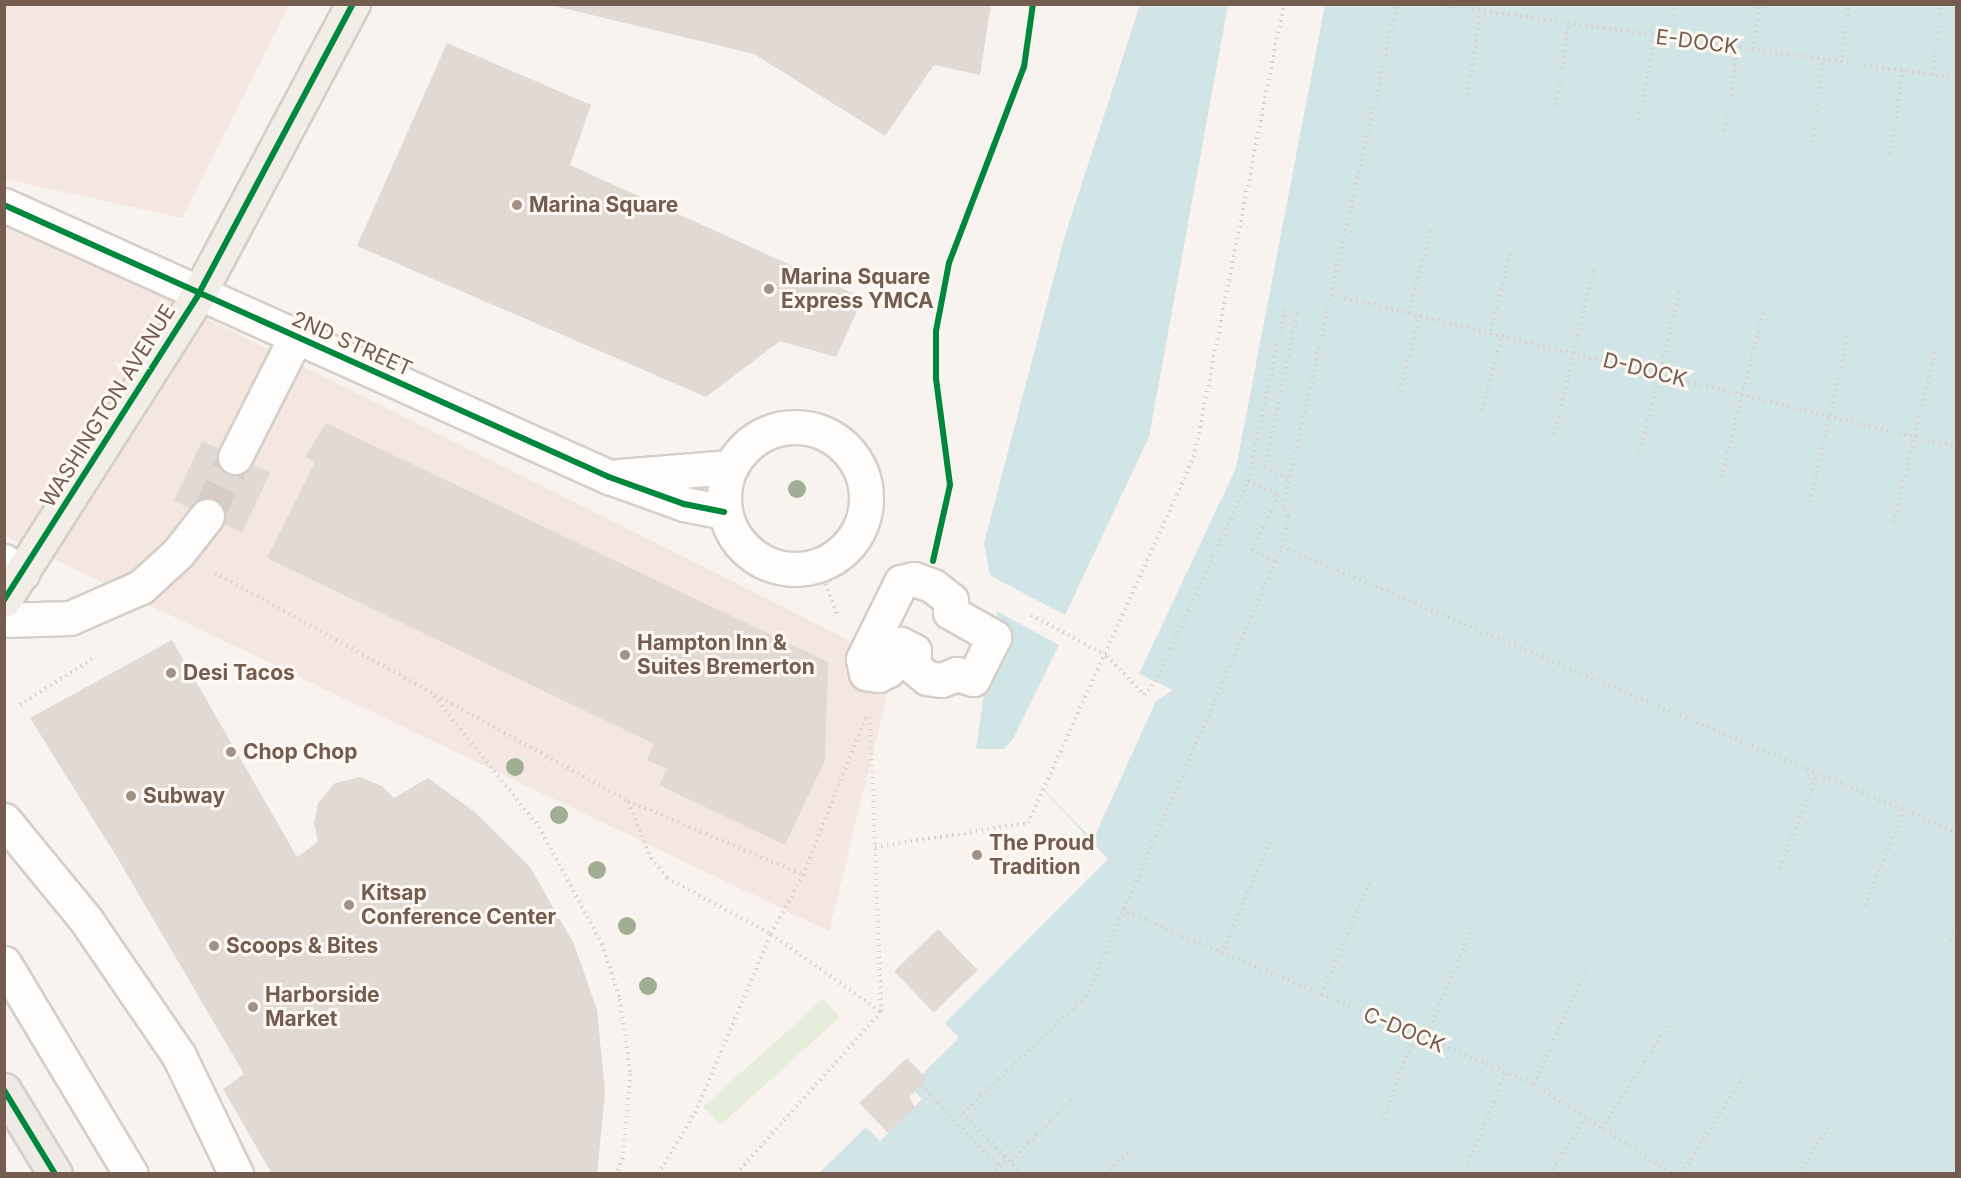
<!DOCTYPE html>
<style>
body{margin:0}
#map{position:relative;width:1961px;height:1178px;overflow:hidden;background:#f8f3ee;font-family:Inter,sans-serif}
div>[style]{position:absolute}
.commercial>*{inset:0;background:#f4e6e0}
.green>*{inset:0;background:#e6edda;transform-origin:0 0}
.water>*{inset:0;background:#d2e5e6}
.pier>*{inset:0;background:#f8f3ee}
.building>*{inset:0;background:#e1d9d4;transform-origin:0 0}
.minor-tunnel>*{height:33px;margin-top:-16.5px;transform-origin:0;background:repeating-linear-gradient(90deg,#d7cdc6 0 33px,transparent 0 49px)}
.path>*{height:4px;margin-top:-2px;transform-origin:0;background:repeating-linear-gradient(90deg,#d8d1cd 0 1.5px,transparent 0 6px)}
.roads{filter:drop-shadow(2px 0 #d5cfc9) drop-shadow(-2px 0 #d5cfc9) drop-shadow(0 2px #d5cfc9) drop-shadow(0 -2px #d5cfc9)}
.minor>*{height:33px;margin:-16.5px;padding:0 16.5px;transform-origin:16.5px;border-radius:16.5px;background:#fefdfc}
.minor>.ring{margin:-16.5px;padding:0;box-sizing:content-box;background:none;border:33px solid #fefdfc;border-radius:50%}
.major>*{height:33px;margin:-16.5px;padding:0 16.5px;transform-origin:16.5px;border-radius:16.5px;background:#f2ede7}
.highway>*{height:33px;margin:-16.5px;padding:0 16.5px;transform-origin:16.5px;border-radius:16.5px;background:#f0eae6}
.cycleway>*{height:6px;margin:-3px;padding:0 3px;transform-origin:3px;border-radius:3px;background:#00873e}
.trees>*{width:18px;height:18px;margin:-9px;border-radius:50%;background:#a0af93}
.dots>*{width:16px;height:16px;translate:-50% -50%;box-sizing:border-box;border:3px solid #fdf8f1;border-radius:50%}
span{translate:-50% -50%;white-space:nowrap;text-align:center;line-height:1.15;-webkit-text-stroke:6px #fdf8f1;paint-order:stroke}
.street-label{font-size:21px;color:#745c50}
.poi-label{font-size:21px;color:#745c50;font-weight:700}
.left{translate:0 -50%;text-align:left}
.frame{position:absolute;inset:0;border:6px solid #745c50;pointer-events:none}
</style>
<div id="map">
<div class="commercial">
<div style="clip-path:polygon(5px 4px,289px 4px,289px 5px,182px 218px,5px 179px)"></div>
<div style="clip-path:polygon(4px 225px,23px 226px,895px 663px,829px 931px,5px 536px)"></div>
</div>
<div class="green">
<div style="left:823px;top:999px;width:25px;height:161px;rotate:48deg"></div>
</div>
<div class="water">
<div style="clip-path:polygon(1140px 5px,1956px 5px,1956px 1173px,818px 1174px,866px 1127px,880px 1141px,922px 1099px,910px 1086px,959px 1038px,945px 1023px,1108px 859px,1005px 749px,976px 749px,984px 693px,1003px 647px,984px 543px,1065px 235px)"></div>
</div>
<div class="pier">
<div style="clip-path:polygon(1228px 5px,1325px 5px,1236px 468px,1139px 674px,1173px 690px,1156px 701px,1093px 840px,1004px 749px,1013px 739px,1059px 645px,993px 609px,987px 574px,1065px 615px,1149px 437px)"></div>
</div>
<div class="building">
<div style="clip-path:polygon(546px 4px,991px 4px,980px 75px,934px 65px,885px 136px,754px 54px)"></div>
<div style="clip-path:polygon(447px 43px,591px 105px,570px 165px,863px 298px,836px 357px,780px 341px,706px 397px,357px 246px)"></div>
<div style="clip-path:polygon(326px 423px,828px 662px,825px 760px,785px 845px,659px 785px,667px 769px,647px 760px,654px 744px,267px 558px,315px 462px,305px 457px)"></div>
<div style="left:202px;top:441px;width:75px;height:66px;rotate:25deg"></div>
<div style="clip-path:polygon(172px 640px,297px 857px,318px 842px,314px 823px,318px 803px,335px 783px,360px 777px,382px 786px,394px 798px,428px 778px,476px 813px,530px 867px,574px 944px,597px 1010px,605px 1092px,597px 1174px,272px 1174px,223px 1089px,244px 1074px,118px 859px,30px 718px)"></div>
<div style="left:938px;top:929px;width:57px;height:61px;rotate:46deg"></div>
<div style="clip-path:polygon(907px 1058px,927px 1079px,909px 1097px,915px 1107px,888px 1133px,859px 1103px)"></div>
</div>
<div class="minor-tunnel">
<div style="left:207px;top:516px;width:65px;rotate:-64.6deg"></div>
</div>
<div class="path">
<div style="left:1437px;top:4px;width:524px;rotate:8.11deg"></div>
<div style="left:1669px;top:39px;width:35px;rotate:-82deg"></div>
<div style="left:1753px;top:50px;width:47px;rotate:-81.3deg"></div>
<div style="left:1841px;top:63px;width:59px;rotate:-83.2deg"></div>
<div style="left:1934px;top:75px;width:71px;rotate:-85.2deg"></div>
<div style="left:1467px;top:95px;width:84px;rotate:-80.4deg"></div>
<div style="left:1556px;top:105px;width:84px;rotate:-81.1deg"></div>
<div style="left:1639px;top:120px;width:85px;rotate:-79.1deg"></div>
<div style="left:1725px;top:131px;width:85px;rotate:-81.2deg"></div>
<div style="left:1813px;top:142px;width:82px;rotate:-83.7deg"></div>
<div style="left:1890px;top:154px;width:85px;rotate:-81.2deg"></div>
<div style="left:1333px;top:295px;width:641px;rotate:13.71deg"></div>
<div style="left:1408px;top:313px;width:89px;rotate:-74.4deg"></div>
<div style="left:1491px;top:331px;width:82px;rotate:-76deg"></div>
<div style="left:1400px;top:391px;width:79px;rotate:-75.3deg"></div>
<div style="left:1482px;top:410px;width:79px;rotate:-74.6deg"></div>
<div style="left:1554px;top:435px;width:172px;rotate:-76.5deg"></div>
<div style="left:1639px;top:457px;width:172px;rotate:-76.2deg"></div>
<div style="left:1248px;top:481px;width:174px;rotate:-78deg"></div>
<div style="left:1284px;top:311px;width:13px;rotate:13deg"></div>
<div style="left:1297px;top:314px;width:156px;rotate:101.8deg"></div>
<div style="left:1265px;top:467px;width:29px;rotate:27deg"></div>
<div style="left:1720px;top:483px;width:178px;rotate:-75.7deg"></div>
<div style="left:1810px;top:502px;width:174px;rotate:-77.1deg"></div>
<div style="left:1894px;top:523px;width:177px;rotate:-76.6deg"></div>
<div style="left:937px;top:542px;width:58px;rotate:-77.2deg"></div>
<div style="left:950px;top:485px;width:108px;rotate:-97.5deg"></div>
<div style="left:936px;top:378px;width:47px;rotate:-90deg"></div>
<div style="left:936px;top:331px;width:69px;rotate:-79.2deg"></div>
<div style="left:949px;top:263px;width:210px;rotate:-69.1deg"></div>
<div style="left:1024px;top:67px;width:64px;rotate:-81.9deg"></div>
<div style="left:1282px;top:547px;width:732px;rotate:22.92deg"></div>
<div style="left:819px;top:567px;width:50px;rotate:69deg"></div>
<div style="left:215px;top:573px;width:472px;rotate:28.9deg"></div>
<div style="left:628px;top:801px;width:190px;rotate:22.9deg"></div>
<div style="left:1031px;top:615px;width:86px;rotate:28.3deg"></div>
<div style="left:1107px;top:656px;width:54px;rotate:46.5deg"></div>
<div style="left:1144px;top:695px;width:17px;rotate:-50deg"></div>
<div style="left:1155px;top:682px;width:221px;rotate:-65.2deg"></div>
<div style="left:1248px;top:481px;width:34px;rotate:24deg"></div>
<div style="left:1279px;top:495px;width:60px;rotate:116.6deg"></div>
<div style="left:1252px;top:549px;width:26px;rotate:29deg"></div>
<div style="left:434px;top:696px;width:168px;rotate:51.3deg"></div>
<div style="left:539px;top:827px;width:133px;rotate:61.7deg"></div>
<div style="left:602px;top:944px;width:58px;rotate:71.9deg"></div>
<div style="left:620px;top:999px;width:76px;rotate:82.4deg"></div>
<div style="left:630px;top:1074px;width:84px;rotate:94.8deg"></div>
<div style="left:623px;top:1158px;width:17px;rotate:114deg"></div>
<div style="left:20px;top:705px;width:89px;rotate:-32.6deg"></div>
<div style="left:628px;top:802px;width:61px;rotate:67.7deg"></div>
<div style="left:651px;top:858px;width:26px;rotate:51deg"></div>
<div style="left:667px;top:878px;width:118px;rotate:28.3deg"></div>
<div style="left:771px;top:934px;width:135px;rotate:35.3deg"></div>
<div style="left:875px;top:847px;width:155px;rotate:-8.9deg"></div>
<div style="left:1028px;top:823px;width:402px;rotate:-65.6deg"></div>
<div style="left:1194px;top:457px;width:462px;rotate:-78.8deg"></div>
<div style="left:1780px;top:868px;width:102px;rotate:-68.2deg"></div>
<div style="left:1865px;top:905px;width:103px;rotate:-67.7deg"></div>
<div style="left:1122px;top:910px;width:447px;rotate:22.9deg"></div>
<div style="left:1534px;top:1084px;width:166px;rotate:32.9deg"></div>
<div style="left:1950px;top:940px;width:17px;rotate:-69deg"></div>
<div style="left:1222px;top:954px;width:126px;rotate:-67.1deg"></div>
<div style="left:1322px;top:995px;width:126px;rotate:-67.1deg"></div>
<div style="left:1425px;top:1039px;width:126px;rotate:-67.1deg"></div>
<div style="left:1534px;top:1084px;width:126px;rotate:-65.7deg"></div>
<div style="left:921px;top:1085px;width:112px;rotate:46.5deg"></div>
<div style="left:1383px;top:1119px;width:91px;rotate:-69.4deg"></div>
<div style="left:1602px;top:1128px;width:126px;rotate:-57.3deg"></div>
<div style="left:1011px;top:1161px;width:94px;rotate:-45.4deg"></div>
<div style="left:1468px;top:1163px;width:99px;rotate:-67.3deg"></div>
<div style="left:658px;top:1174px;width:71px;rotate:-58.8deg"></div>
<div style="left:695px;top:1113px;width:194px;rotate:-67deg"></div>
<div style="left:771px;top:934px;width:67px;rotate:-61.5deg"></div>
<div style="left:803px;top:875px;width:170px;rotate:-68.3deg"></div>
<div style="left:736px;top:1174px;width:217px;rotate:-48.2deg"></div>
<div style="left:881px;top:1012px;width:295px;rotate:-92.1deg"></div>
<div style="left:991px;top:1174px;width:23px;rotate:-45deg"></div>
<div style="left:1022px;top:1174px;width:85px;rotate:-134deg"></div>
<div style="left:963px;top:1113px;width:169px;rotate:-43.3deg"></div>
<div style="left:1086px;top:997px;width:491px;rotate:-66.5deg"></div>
<div style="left:1282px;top:547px;width:32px;rotate:-79deg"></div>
<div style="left:1288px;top:516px;width:11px;rotate:-117deg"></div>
<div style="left:1283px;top:506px;width:515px;rotate:-77.21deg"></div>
<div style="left:1105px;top:1174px;width:35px;rotate:-45deg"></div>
<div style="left:1549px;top:1174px;width:68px;rotate:-57deg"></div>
<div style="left:1681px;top:1174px;width:122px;rotate:-57.3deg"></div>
<div style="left:1798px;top:1174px;width:59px;rotate:-57.4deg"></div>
</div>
<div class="roads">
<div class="minor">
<div style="left:4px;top:205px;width:663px;rotate:24.21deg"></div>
<div style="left:609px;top:477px;width:80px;rotate:19.8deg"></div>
<div style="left:684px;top:504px;width:41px;rotate:11.3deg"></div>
<div class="ring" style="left:724px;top:427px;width:109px;height:109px"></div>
<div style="left:235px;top:457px;width:133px;rotate:-63.2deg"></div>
<div style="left:619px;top:476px;width:112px;rotate:-4.6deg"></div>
<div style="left:4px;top:561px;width:22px;rotate:34deg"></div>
<div style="left:914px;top:579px;width:20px;rotate:20deg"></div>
<div style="left:933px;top:586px;width:23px;rotate:38deg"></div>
<div style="left:951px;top:600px;width:12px;rotate:95deg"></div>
<div style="left:950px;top:612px;width:51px;rotate:29.6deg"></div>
<div style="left:994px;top:637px;width:47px;rotate:116.6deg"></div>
<div style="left:973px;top:679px;width:17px;rotate:-163deg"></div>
<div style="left:957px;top:674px;width:17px;rotate:159deg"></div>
<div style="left:941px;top:680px;width:14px;rotate:-172deg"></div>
<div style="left:927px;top:678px;width:17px;rotate:-140deg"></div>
<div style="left:914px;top:667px;width:16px;rotate:-90deg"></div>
<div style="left:914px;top:651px;width:16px;rotate:-153deg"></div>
<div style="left:900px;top:644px;width:29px;rotate:115deg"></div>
<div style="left:888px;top:670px;width:11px;rotate:153deg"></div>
<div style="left:878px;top:675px;width:12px;rotate:-171deg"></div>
<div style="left:866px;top:673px;width:14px;rotate:-102deg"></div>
<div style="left:863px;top:659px;width:86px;rotate:-63.7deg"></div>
<div style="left:901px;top:582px;width:13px;rotate:-13deg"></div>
<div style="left:4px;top:620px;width:66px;rotate:-1.7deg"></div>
<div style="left:70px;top:618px;width:77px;rotate:-23.6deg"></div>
<div style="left:141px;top:587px;width:50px;rotate:-42.6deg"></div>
<div style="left:178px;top:553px;width:47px;rotate:-51.9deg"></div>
<div style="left:4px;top:820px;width:129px;rotate:50.6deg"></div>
<div style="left:86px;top:920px;width:165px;rotate:55.6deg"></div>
<div style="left:179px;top:1056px;width:131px;rotate:64.2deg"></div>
<div style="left:4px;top:963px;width:246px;rotate:59deg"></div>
</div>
<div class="major">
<div style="left:4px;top:600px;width:361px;rotate:-57.5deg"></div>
<div style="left:198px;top:295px;width:330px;rotate:-62deg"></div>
</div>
<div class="highway">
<div style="left:4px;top:1090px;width:98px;rotate:58.7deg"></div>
</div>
</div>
<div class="cycleway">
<div style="left:4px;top:205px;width:663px;rotate:24.21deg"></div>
<div style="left:609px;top:477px;width:80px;rotate:19.8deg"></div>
<div style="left:684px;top:504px;width:41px;rotate:11.3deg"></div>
<div style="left:933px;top:561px;width:78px;rotate:-77.4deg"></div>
<div style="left:950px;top:485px;width:108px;rotate:-97.5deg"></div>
<div style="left:936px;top:378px;width:47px;rotate:-90deg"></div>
<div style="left:936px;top:331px;width:69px;rotate:-79.2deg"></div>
<div style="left:949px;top:263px;width:210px;rotate:-69.1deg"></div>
<div style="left:1024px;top:67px;width:64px;rotate:-81.9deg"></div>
<div style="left:4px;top:600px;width:361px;rotate:-57.5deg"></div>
<div style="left:198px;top:295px;width:330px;rotate:-62deg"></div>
<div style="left:4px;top:1090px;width:98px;rotate:58.7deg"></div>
</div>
<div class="trees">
<div style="left:797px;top:489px"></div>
<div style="left:515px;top:767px"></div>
<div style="left:559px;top:815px"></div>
<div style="left:597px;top:870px"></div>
<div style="left:627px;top:926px"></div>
<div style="left:648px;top:986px"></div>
</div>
<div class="dots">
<div style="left:517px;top:205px;background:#a29187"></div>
<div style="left:769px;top:289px;background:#a29187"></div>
<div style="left:625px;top:655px;background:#a29187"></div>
<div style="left:171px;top:673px;background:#a29187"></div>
<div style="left:231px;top:752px;background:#a29187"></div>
<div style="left:131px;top:796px;background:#a29187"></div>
<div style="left:977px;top:855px;background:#a29187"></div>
<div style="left:349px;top:905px;background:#a29187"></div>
<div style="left:214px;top:946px;background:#a29187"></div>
<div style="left:253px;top:1007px;background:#a29187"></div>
</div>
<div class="street-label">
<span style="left:1697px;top:42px;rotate:7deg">E-DOCK</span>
<span style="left:352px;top:344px;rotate:24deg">2ND STREET</span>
<span style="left:1645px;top:370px;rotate:14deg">D-DOCK</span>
<span style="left:108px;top:406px;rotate:-58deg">WASHINGTON AVENUE</span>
<span style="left:1404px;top:1030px;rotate:23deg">C-DOCK</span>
</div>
<div class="poi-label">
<span class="left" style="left:529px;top:205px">Marina Square</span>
<span class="left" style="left:781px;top:289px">Marina Square<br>Express YMCA</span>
<span class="left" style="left:637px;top:655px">Hampton Inn &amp;<br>Suites Bremerton</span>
<span class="left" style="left:183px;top:673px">Desi Tacos</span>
<span class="left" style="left:243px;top:752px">Chop Chop</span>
<span class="left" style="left:143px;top:796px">Subway</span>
<span class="left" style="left:989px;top:855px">The Proud<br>Tradition</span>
<span class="left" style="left:361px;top:905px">Kitsap<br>Conference Center</span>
<span class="left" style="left:226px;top:946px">Scoops &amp; Bites</span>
<span class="left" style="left:265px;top:1007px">Harborside<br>Market</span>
</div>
<div class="frame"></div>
</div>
